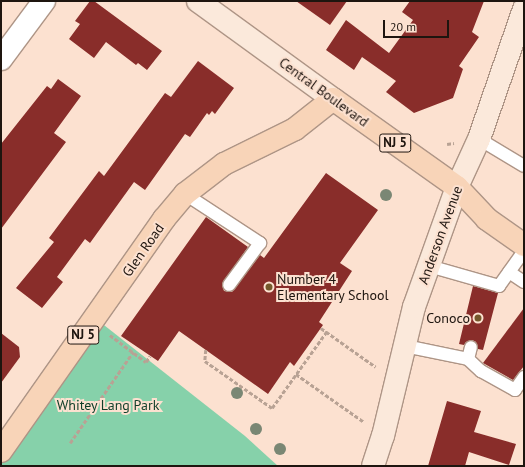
<!DOCTYPE html>
<style>
body{margin:0}
#map{position:relative;width:525px;height:467px;overflow:hidden;background:#fce1d0;font-family:"PT Sans",sans-serif}
div>[style]{position:absolute}
.green>*{inset:0;background:#86d1aa}
.building>*{inset:0;background:#892d2a}
.path>*{height:2.5px;margin-top:-1.25px;transform-origin:0;background:repeating-linear-gradient(90deg,#b8a294 0 4px,transparent 0 6px)}
.roads{filter:drop-shadow(1px 0 #ae9586) drop-shadow(-1px 0 #ae9586) drop-shadow(0 1px #ae9586) drop-shadow(0 -1px #ae9586)}
.service>*{height:12px;margin:-6px;padding:0 6px;transform-origin:6px;border-radius:6px;background:#fff}
.minor>*{height:22px;margin:-11px;padding:0 11px;transform-origin:11px;border-radius:11px;background:#fff}
.secondary>*{height:22px;margin:-11px;padding:0 11px;transform-origin:11px;border-radius:11px;background:#fbe9db}
.primary>*{height:22px;margin:-11px;padding:0 11px;transform-origin:11px;border-radius:11px;background:#f8d4b8}
.trees>*{width:12px;height:12px;margin:-6px;border-radius:50%;background:#7a8774}
.dots>*{width:11px;height:11px;translate:-50% -50%;box-sizing:border-box;border:2px solid #fce1d0;border-radius:50%}
span{translate:-50% -50%;white-space:nowrap;text-align:center;line-height:1.15;-webkit-text-stroke:4px #fce1d0;paint-order:stroke}
.shield-label span{padding:1px 3px;background:#fce1d0;border:1px solid;border-radius:3px;-webkit-text-stroke-width:0}
.shield-label{font-size:13px;color:#1e150f;font-weight:700}
.street-label{font-size:14px;color:#1e150f}
.poi-label{font-size:14px;color:#1e150f}
.left{translate:0 -50%;text-align:left}
.right{translate:-100% -50%;text-align:right}
.park-label{font-size:14px;color:#0f3e29}
.frame{position:absolute;inset:0;border:2px solid #1e150f;pointer-events:none}
.scale{position:absolute;left:383px;top:20px;width:66px;height:18px;box-sizing:border-box;border:2px solid #1e150f;border-top:0;padding-left:5px;font-size:12px;line-height:14px;white-space:nowrap;color:#1e150f;-webkit-text-stroke:3px #fce1d0;paint-order:stroke}
</style>
<div id="map">
<div class="green">
<div style="clip-path:polygon(95px 318px,245px 436px,278px 466px,1px 466px,1px 451px)"></div>
</div>
<div class="building">
<div style="clip-path:polygon(90px 1px,94px 1px,162px 51px,147px 70px,138px 63px,136px 65px,106px 42px,94px 58px,69px 39px,80px 24px,75px 21px)"></div>
<div style="clip-path:polygon(296px 1px,347px 1px,330px 25px)"></div>
<div style="clip-path:polygon(410px 1px,484px 1px,472px 32px,479px 37px,459px 66px,463px 69px,453px 98px,414px 113px,386px 92px,396px 81px,362px 57px,354px 70px,326px 50px,346px 20px,389px 53px,413px 20px,402px 12px)"></div>
<div style="clip-path:polygon(198px 61px,234px 88px,215px 114px,212px 111px,209px 115px,207px 113px,190px 137px,185px 134px,145px 190px,134px 182px,90px 243px,85px 239px,57px 277px,63px 282px,42px 308px,16px 288px,54px 242px,49px 238px,99px 171px,104px 176px,165px 93px,171px 97px)"></div>
<div style="clip-path:polygon(58px 79px,81px 96px,54px 133px,66px 142px,1px 229px,1px 144px,47px 86px,51px 89px)"></div>
<div style="clip-path:polygon(326px 173px,378px 210px,340px 263px,352px 271px,319px 322px,323px 325px,294px 366px,290px 362px,268px 394px,179px 331px,158px 361px,121px 336px,206px 217px,248px 247px,222px 284px,224px 291px,232px 292px,260px 255px,264px 258px,272px 247px)"></div>
<div style="clip-path:polygon(473px 286px,498px 293px,483px 350px,478px 349px,476px 342px,472px 340px,466px 342px,464px 345px,459px 344px)"></div>
<div style="clip-path:polygon(524px 308px,524px 366px,513px 380px,483px 363px)"></div>
<div style="clip-path:polygon(1px 333px,19px 347px,20px 357px,1px 383px)"></div>
<div style="clip-path:polygon(447px 401px,481px 411px,474px 432px,516px 444px,509px 465px,469px 452px,465px 466px,428px 466px)"></div>
</div>
<div class="path">
<div style="left:447px;top:144px;width:7px;rotate:-8deg"></div>
<div style="left:321px;top:328px;width:67px;rotate:35.3deg"></div>
<div style="left:110px;top:335px;width:45px;rotate:36.9deg"></div>
<div style="left:146px;top:362px;width:7px;rotate:-56deg"></div>
<div style="left:206px;top:350px;width:11px;rotate:95deg"></div>
<div style="left:205px;top:361px;width:82px;rotate:35deg"></div>
<div style="left:272px;top:408px;width:95px;rotate:-54.5deg"></div>
<div style="left:296px;top:374px;width:83px;rotate:35.2deg"></div>
<div style="left:70px;top:443px;width:111px;rotate:-55.3deg"></div>
</div>
<div class="roads">
<div class="service">
<div style="left:479px;top:139px;width:52px;rotate:31deg"></div>
<div style="left:185px;top:194px;width:90px;rotate:33.2deg"></div>
<div style="left:260px;top:243px;width:52px;rotate:126.4deg"></div>
<div style="left:429px;top:266px;width:73px;rotate:15.9deg"></div>
<div style="left:499px;top:286px;width:43px;rotate:-54.5deg"></div>
<div style="left:509px;top:272px;width:18px;rotate:34deg"></div>
<div style="left:405px;top:346px;width:64px;rotate:11.7deg"></div>
<div style="left:468px;top:359px;width:18px;rotate:43deg"></div>
<div style="left:481px;top:371px;width:39px;rotate:29deg"></div>
<div style="left:515px;top:390px;width:16px;rotate:-55deg"></div>
<div style="left:468px;top:359px;width:12px;rotate:-76deg"></div>
</div>
<div class="minor">
<div style="left:1px;top:59px;width:72px;rotate:-53.4deg"></div>
</div>
<div class="secondary">
<div style="left:198px;top:1px;width:167px;rotate:36deg"></div>
<div style="left:373px;top:466px;width:32px;rotate:-72deg"></div>
<div style="left:383px;top:436px;width:133px;rotate:-76.5deg"></div>
<div style="left:414px;top:307px;width:127px;rotate:-70.3deg"></div>
<div style="left:457px;top:187px;width:53px;rotate:-65.4deg"></div>
<div style="left:479px;top:139px;width:138px;rotate:-70.9deg"></div>
</div>
<div class="primary">
<div style="left:1px;top:451px;width:284px;rotate:-54.9deg"></div>
<div style="left:164px;top:219px;width:33px;rotate:-50deg"></div>
<div style="left:185px;top:194px;width:49px;rotate:-37.6deg"></div>
<div style="left:224px;top:164px;width:79px;rotate:-26.2deg"></div>
<div style="left:295px;top:129px;width:48px;rotate:-38.3deg"></div>
<div style="left:333px;top:99px;width:152px;rotate:35.4deg"></div>
<div style="left:457px;top:187px;width:44px;rotate:46.8deg"></div>
<div style="left:487px;top:219px;width:45px;rotate:35.1deg"></div>
</div>
</div>
<div class="trees">
<div style="left:386px;top:195px"></div>
<div style="left:237px;top:393px"></div>
<div style="left:256px;top:429px"></div>
<div style="left:280px;top:449px"></div>
</div>
<div class="dots">
<div style="left:269px;top:287px;background:#74582b"></div>
<div style="left:478px;top:318px;background:#74582b"></div>
</div>
<div class="shield-label">
<span style="left:395px;top:143px">NJ 5</span>
<span style="left:83px;top:335px">NJ 5</span>
</div>
<div class="street-label">
<span style="left:324px;top:92px;rotate:36deg">Central Boulevard</span>
<span style="left:440px;top:235px;rotate:-70deg">Anderson Avenue</span>
<span style="left:143px;top:250px;rotate:-55deg">Glen Road</span>
</div>
<div class="poi-label">
<span class="left" style="left:277px;top:287px">Number 4<br>Elementary School</span>
<span class="right" style="left:470px;top:318px">Conoco</span>
</div>
<div class="park-label">
<span style="left:108px;top:405px">Whitey Lang Park</span>
</div>
<div class="frame"></div>
<div class="scale">20 m</div>
</div>
